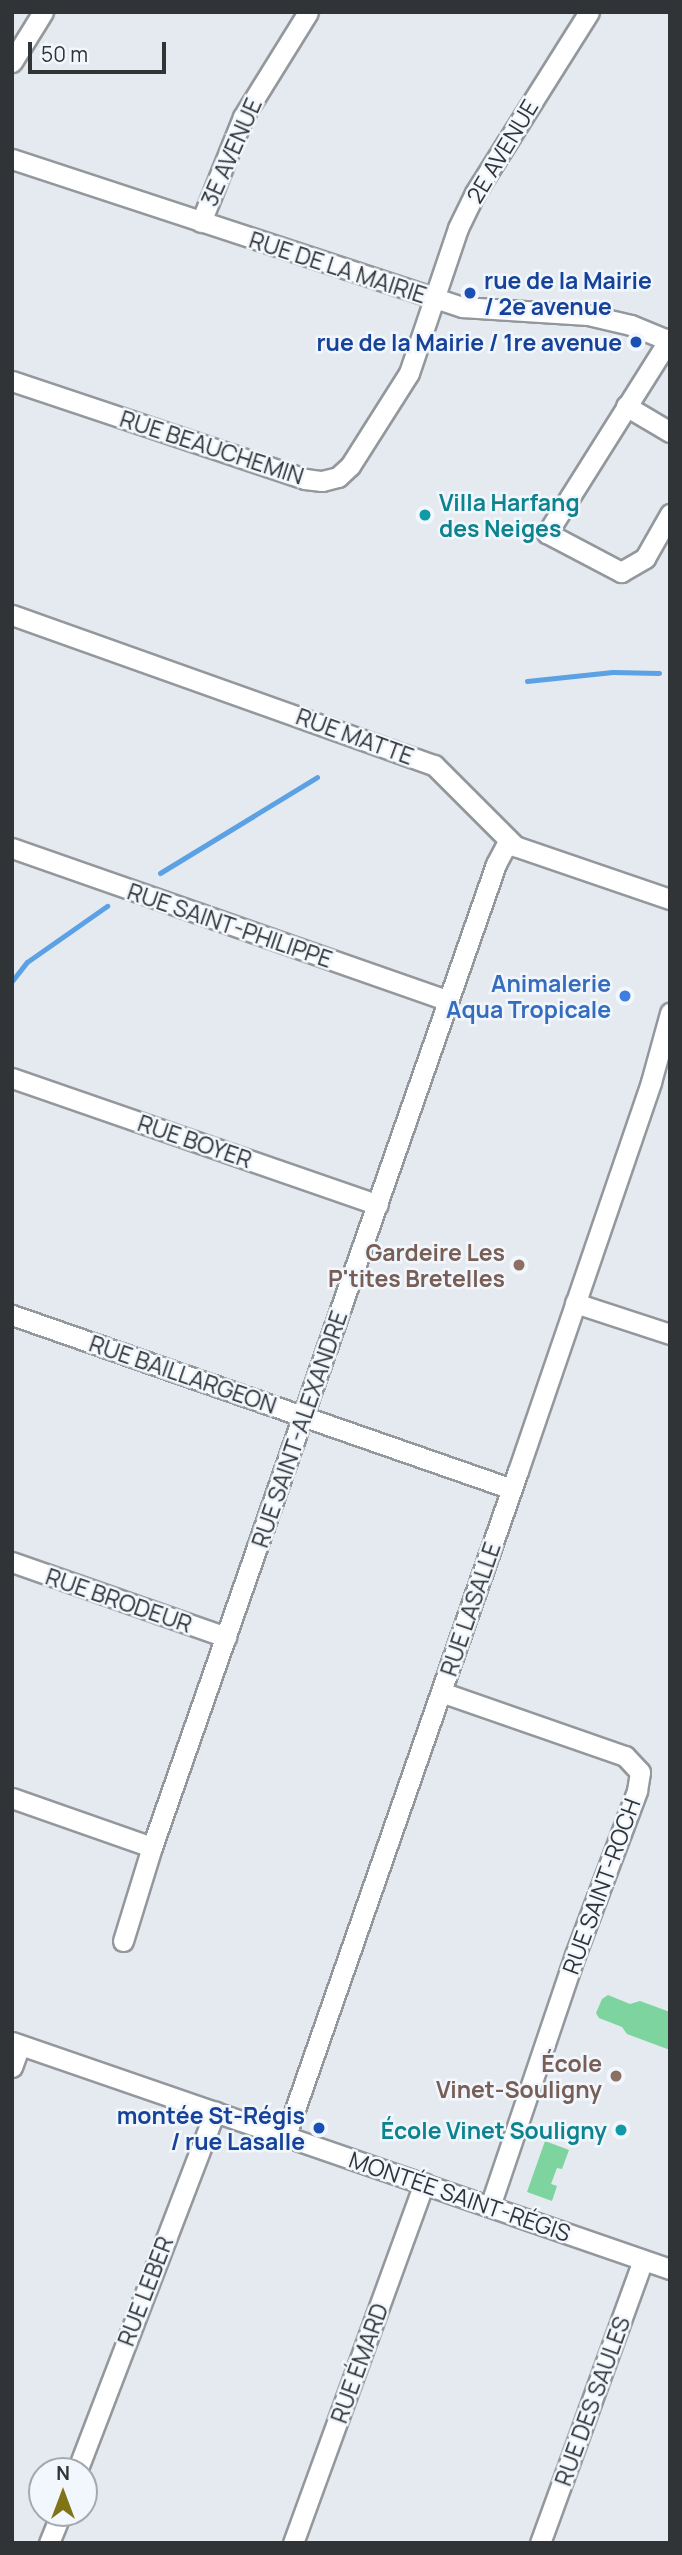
<!DOCTYPE html>
<meta charset="utf-8">
<style>
body{margin:0}
#map{position:relative;width:682px;height:2555px;overflow:hidden;background:#e4eaef;font-family:Manrope,sans-serif}
div>[style]{position:absolute}
.green>*{inset:0;background:#7dd49e}
.stream>*{height:5px;margin:-2.5px;padding:0 2.5px;transform-origin:2.5px;border-radius:2.5px;background:#5ba1e4}
.roads{filter:drop-shadow(2px 0 #93989d) drop-shadow(-2px 0 #93989d) drop-shadow(0 2px #93989d) drop-shadow(0 -2px #93989d)}
.minor>*{height:19px;margin:-9.5px;padding:0 9.5px;transform-origin:9.5px;border-radius:9.5px;background:#fff}
.dots>*{width:19px;height:19px;translate:-50% -50%;box-sizing:border-box;border:4px solid #f1f7fd;border-radius:50%}
span{translate:-50% -50%;white-space:nowrap;text-align:center;line-height:1.15;-webkit-text-stroke:5px #f1f7fd;paint-order:stroke}
.street-label{font-size:23px;color:#313436}
.transit-label{font-size:23px;color:#164399;font-weight:700}
.left{translate:0 -50%;text-align:left}
.right{translate:-100% -50%;text-align:right}
.culture-label{font-size:23px;color:#0d838f;font-weight:700}
.shop-label{font-size:23px;color:#366cbe;font-weight:700}
.education-label{font-size:23px;color:#785e54;font-weight:700}
.frame{position:absolute;inset:0;border:14px solid #313436;pointer-events:none}
.north{position:absolute;left:28px;top:2457px;width:70px;height:70px;box-sizing:border-box;background:#f1f7fd;border:2px solid #a4a9ad;border-radius:50%;rotate:0deg;font-size:19px;font-weight:700;line-height:28px;text-align:center;color:#313436}
.north::after{content:'';display:block;margin:auto;width:24px;height:32px;background:#817417;clip-path:polygon(50% 0,100% 100%,50% 72%,0 100%)}
.scale{position:absolute;left:28px;top:42px;width:138px;height:32px;box-sizing:border-box;border:4px solid #313436;border-top:0;padding-left:9px;font-size:21px;line-height:24px;white-space:nowrap;color:#313436;-webkit-text-stroke:5px #f1f7fd;paint-order:stroke}
</style>
<div id="map">
<div class="green">
<div style="clip-path:polygon(608px 1995px,630px 2004px,640px 2001px,670px 2012px,670px 2050px,627px 2034px,622px 2027px,599px 2018px,596px 2013px,602px 1999px)"></div>
<div style="clip-path:polygon(545px 2141px,569px 2150px,562px 2169px,557px 2168px,551px 2184px,557px 2186px,552px 2201px,527px 2192px)"></div>
</div>
<div class="stream">
<div style="left:527px;top:681px;width:86px;rotate:-6deg"></div>
<div style="left:613px;top:672px;width:46px;rotate:1.2deg"></div>
<div style="left:160px;top:873px;width:184px;rotate:-31.4deg"></div>
<div style="left:12px;top:981px;width:24px;rotate:-52deg"></div>
<div style="left:27px;top:962px;width:98px;rotate:-35deg"></div>
</div>
<div class="roads">
<div class="minor">
<div style="left:12px;top:62px;width:59px;rotate:-58.2deg"></div>
<div style="left:12px;top:159px;width:474px;rotate:18.2deg"></div>
<div style="left:462px;top:307px;width:126px;rotate:3.6deg"></div>
<div style="left:588px;top:315px;width:44px;rotate:13.1deg"></div>
<div style="left:631px;top:325px;width:42px;rotate:22.3deg"></div>
<div style="left:201px;top:222px;width:113px;rotate:-68.2deg"></div>
<div style="left:243px;top:117px;width:123px;rotate:-58.2deg"></div>
<div style="left:670px;top:338px;width:231px;rotate:122.2deg"></div>
<div style="left:547px;top:533px;width:84px;rotate:27.8deg"></div>
<div style="left:621px;top:572px;width:28px;rotate:-30deg"></div>
<div style="left:645px;top:558px;width:51px;rotate:-60.4deg"></div>
<div style="left:12px;top:381px;width:309px;rotate:18.5deg"></div>
<div style="left:305px;top:479px;width:17px;rotate:7deg"></div>
<div style="left:322px;top:481px;width:16px;rotate:-14deg"></div>
<div style="left:338px;top:477px;width:16px;rotate:-43deg"></div>
<div style="left:350px;top:466px;width:110px;rotate:-57.6deg"></div>
<div style="left:409px;top:373px;width:153px;rotate:-71.3deg"></div>
<div style="left:458px;top:228px;width:39px;rotate:-64deg"></div>
<div style="left:475px;top:193px;width:214px;rotate:-57.8deg"></div>
<div style="left:626px;top:406px;width:51px;rotate:30.6deg"></div>
<div style="left:12px;top:615px;width:448px;rotate:19.6deg"></div>
<div style="left:434px;top:765px;width:115px;rotate:45deg"></div>
<div style="left:515px;top:846px;width:164px;rotate:18.9deg"></div>
<div style="left:12px;top:848px;width:462px;rotate:19.3deg"></div>
<div style="left:12px;top:1078px;width:387px;rotate:19.1deg"></div>
<div style="left:575px;top:1303px;width:100px;rotate:18.1deg"></div>
<div style="left:12px;top:1315px;width:529px;rotate:19.19deg"></div>
<div style="left:12px;top:1562px;width:227px;rotate:19.3deg"></div>
<div style="left:441px;top:1692px;width:195px;rotate:19.2deg"></div>
<div style="left:625px;top:1756px;width:22px;rotate:47deg"></div>
<div style="left:640px;top:1772px;width:19px;rotate:99deg"></div>
<div style="left:637px;top:1791px;width:175px;rotate:110.7deg"></div>
<div style="left:575px;top:1955px;width:265px;rotate:108.7deg"></div>
<div style="left:12px;top:1798px;width:148px;rotate:19.3deg"></div>
<div style="left:123px;top:1941px;width:98px;rotate:-72.9deg"></div>
<div style="left:152px;top:1847px;width:1041px;rotate:-70.71deg"></div>
<div style="left:496px;top:864px;width:26px;rotate:-62deg"></div>
<div style="left:12px;top:2042px;width:696px;rotate:19.03deg"></div>
<div style="left:12px;top:2067px;width:23px;rotate:-70deg"></div>
<div style="left:286px;top:2135px;width:703px;rotate:-70.74deg"></div>
<div style="left:518px;top:1471px;width:411px;rotate:-71.1deg"></div>
<div style="left:651px;top:1082px;width:72px;rotate:-74.6deg"></div>
<div style="left:77px;top:2471px;width:385px;rotate:-69deg"></div>
<div style="left:49px;top:2543px;width:32px;rotate:-68deg"></div>
<div style="left:293px;top:2543px;width:383px;rotate:-70deg"></div>
<div style="left:540px;top:2543px;width:301px;rotate:-70deg"></div>
</div>
</div>
<div class="dots">
<div style="left:470px;top:293px;background:#1a4fb4"></div>
<div style="left:636px;top:342px;background:#1a4fb4"></div>
<div style="left:425px;top:515px;background:#0f9aa8"></div>
<div style="left:625px;top:996px;background:#3f7fe0"></div>
<div style="left:519px;top:1265px;background:#8d6e63"></div>
<div style="left:616px;top:2076px;background:#8d6e63"></div>
<div style="left:319px;top:2128px;background:#1a4fb4"></div>
<div style="left:621px;top:2130px;background:#0f9aa8"></div>
</div>
<div class="street-label">
<span style="left:502px;top:151px;rotate:-59deg">2E AVENUE</span>
<span style="left:231px;top:152px;rotate:-66deg">3E AVENUE</span>
<span style="left:338px;top:267px;rotate:18deg">RUE DE LA MAIRIE</span>
<span style="left:212px;top:447px;rotate:18deg">RUE BEAUCHEMIN</span>
<span style="left:355px;top:736px;rotate:20deg">RUE MATTE</span>
<span style="left:230px;top:925px;rotate:19deg">RUE SAINT-PHILIPPE</span>
<span style="left:195px;top:1141px;rotate:19deg">RUE BOYER</span>
<span style="left:183px;top:1374px;rotate:19deg">RUE BAILLARGEON</span>
<span style="left:299px;top:1429px;rotate:-71deg">RUE SAINT-ALEXANDRE</span>
<span style="left:119px;top:1600px;rotate:19deg">RUE BRODEUR</span>
<span style="left:470px;top:1609px;rotate:-71deg">RUE LASALLE</span>
<span style="left:601px;top:1886px;rotate:-70deg">RUE SAINT-ROCH</span>
<span style="left:460px;top:2196px;rotate:19deg">MONTÉE SAINT-RÉGIS</span>
<span style="left:145px;top:2291px;rotate:-69deg">RUE LEBER</span>
<span style="left:359px;top:2363px;rotate:-70deg">RUE ÉMARD</span>
<span style="left:592px;top:2401px;rotate:-70deg">RUE DES SAULES</span>
</div>
<div class="transit-label">
<span class="left" style="left:484px;top:293px">rue de la Mairie<br>/ 2e avenue</span>
<span class="right" style="left:622px;top:342px">rue de la Mairie / 1re avenue</span>
<span class="right" style="left:305px;top:2128px">montée St-Régis<br>/ rue Lasalle</span>
</div>
<div class="culture-label">
<span class="left" style="left:439px;top:515px">Villa Harfang<br>des Neiges</span>
<span class="right" style="left:607px;top:2130px">École Vinet Souligny</span>
</div>
<div class="shop-label">
<span class="right" style="left:611px;top:996px">Animalerie<br>Aqua Tropicale</span>
</div>
<div class="education-label">
<span class="right" style="left:505px;top:1265px">Gardeire Les<br>P'tites Bretelles</span>
<span class="right" style="left:602px;top:2076px">École<br>Vinet-Souligny</span>
</div>
<div class="frame"></div>
<div class="north">N</div>
<div class="scale">50 m</div>
</div>
